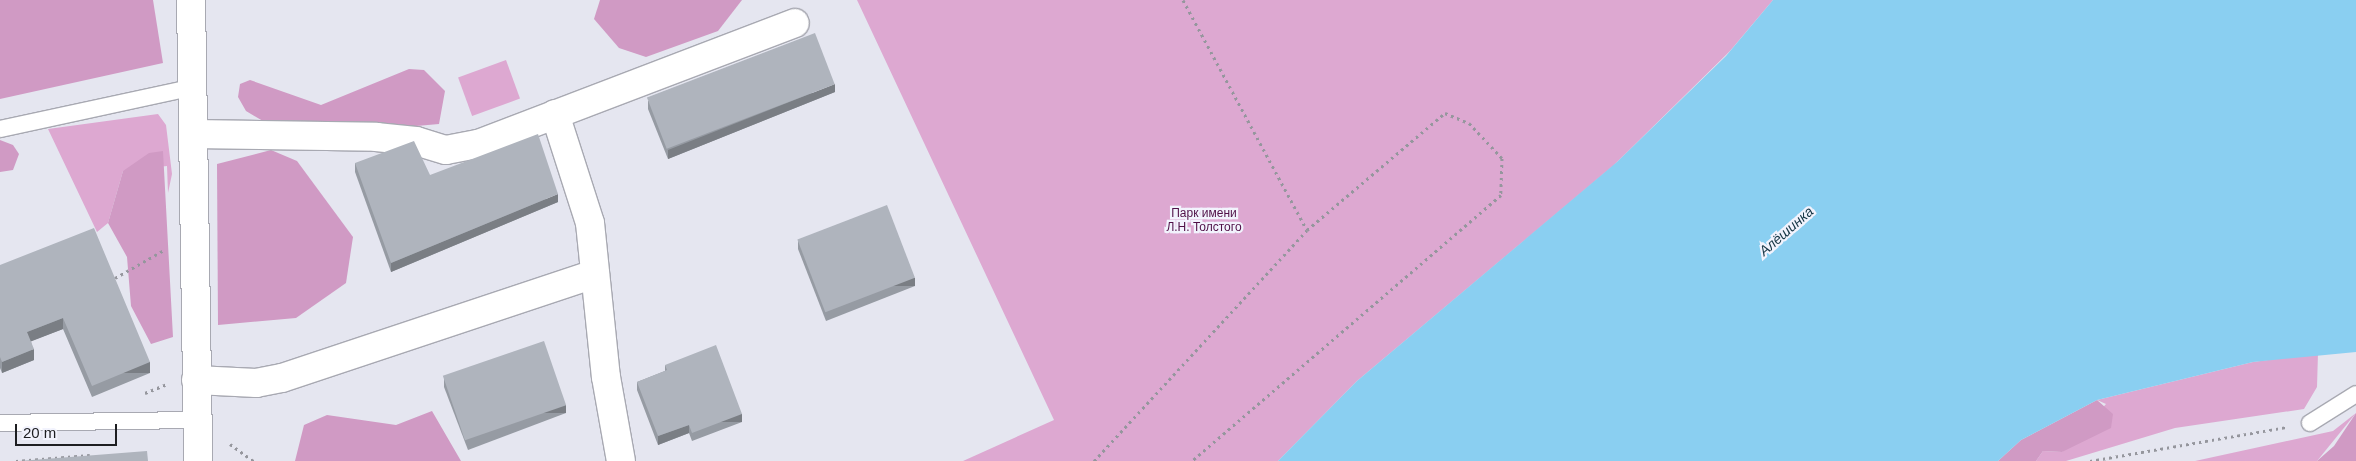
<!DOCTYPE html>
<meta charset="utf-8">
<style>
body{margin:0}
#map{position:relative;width:2356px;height:461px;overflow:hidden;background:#e5e6f0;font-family:Arial,sans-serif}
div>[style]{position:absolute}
.green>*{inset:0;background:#dda8d1;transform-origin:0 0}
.forest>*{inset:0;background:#d09ac4}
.water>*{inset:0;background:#8acff1}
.path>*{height:3px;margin-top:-1.5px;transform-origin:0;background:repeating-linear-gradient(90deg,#95969d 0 2.5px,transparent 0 6.5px)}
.roads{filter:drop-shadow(1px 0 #a8a9b2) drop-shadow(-1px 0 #a8a9b2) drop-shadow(0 1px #a8a9b2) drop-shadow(0 -1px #a8a9b2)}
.service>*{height:16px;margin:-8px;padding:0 8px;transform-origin:8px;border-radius:8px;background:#fff}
.minor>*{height:28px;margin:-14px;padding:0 14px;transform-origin:14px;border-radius:14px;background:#fff}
.wall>*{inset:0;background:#969ba3}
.shaded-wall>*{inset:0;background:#7a7e84;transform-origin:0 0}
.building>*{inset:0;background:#afb4bd;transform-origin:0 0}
span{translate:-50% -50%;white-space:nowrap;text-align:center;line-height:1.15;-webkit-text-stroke:4.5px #f2f3fd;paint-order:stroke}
.park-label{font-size:12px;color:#501047}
.water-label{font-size:14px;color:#163645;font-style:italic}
.scale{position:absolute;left:15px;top:424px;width:102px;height:22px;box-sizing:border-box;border:2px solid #1d1e21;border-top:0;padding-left:6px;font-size:15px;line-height:18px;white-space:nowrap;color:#1d1e21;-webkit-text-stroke:4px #f2f3fd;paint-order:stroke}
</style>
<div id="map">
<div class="green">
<div style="clip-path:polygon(857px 0,1773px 0,1730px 51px,1614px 165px,1357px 381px,1278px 461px,963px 461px,1054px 420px)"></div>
<div style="left:506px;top:60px;width:41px;height:51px;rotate:70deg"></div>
<div style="clip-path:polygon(158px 114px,166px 125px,172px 174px,168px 193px,167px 166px,123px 171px,108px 223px,97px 232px,48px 129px)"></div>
<div style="clip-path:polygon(2318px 353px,2317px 387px,2304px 409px,2175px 428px,2066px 461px,2036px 461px,2043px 451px,2062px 452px,2106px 404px,2097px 400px,2253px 362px)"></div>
<div style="clip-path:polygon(2356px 413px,2317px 461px,2195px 461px,2333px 431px)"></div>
</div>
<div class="forest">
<div style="clip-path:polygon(0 0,153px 0,163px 63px,0 99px)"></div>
<div style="clip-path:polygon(600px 0,742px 0,718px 31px,646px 57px,619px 48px,594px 19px)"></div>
<div style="clip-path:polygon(409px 69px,424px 70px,445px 91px,439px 124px,394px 128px,268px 124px,246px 111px,238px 97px,240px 84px,250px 80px,321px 105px)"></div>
<div style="clip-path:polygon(0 140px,13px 145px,19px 154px,13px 170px,0 172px)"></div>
<div style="clip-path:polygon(271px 150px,297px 161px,353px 237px,346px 283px,296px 318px,218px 325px,217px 164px)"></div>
<div style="clip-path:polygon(163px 151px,173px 337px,151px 344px,131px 306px,127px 257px,108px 223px,123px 171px,149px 153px)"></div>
<div style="clip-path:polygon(2097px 400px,2113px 414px,2111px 428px,2062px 452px,2043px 451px,2036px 461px,1998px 461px,2021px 440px)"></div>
<div style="clip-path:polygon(432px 411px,461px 461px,295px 461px,304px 425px,327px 415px,396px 425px)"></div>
<div style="clip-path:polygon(2356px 413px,2356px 461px,2317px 461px,2334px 446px)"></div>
</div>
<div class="water">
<div style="clip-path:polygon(1773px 0,2356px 0,2356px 352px,2253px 362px,2097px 400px,2021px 440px,1998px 461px,1278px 461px,1357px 381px,1617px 162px,1726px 56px)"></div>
</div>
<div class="path">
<div style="left:1183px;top:0;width:261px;rotate:61.7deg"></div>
<div style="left:115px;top:278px;width:56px;rotate:-29.7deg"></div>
<div style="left:145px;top:393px;width:22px;rotate:-22deg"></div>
<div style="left:230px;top:444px;width:29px;rotate:36deg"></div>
<div style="left:16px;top:461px;width:74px;rotate:-4.6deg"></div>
<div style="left:1094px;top:461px;width:314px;rotate:-47.3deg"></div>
<div style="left:1307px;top:230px;width:181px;rotate:-40.3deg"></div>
<div style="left:1445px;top:113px;width:26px;rotate:23deg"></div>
<div style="left:1469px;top:123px;width:48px;rotate:46.7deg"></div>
<div style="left:1502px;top:158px;width:37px;rotate:92deg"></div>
<div style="left:1501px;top:195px;width:408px;rotate:139.3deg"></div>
<div style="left:2090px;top:461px;width:199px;rotate:-9.8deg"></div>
</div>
<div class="roads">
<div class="service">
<div style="left:0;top:129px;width:198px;rotate:-12.2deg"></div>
<div style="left:0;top:423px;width:197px;rotate:-0.9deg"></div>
<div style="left:2310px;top:423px;width:54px;rotate:-32.2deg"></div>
</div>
<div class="minor">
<div style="left:191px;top:0;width:461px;rotate:89.1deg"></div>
<div style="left:555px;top:114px;width:114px;rotate:72.2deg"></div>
<div style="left:590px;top:223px;width:155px;rotate:84.1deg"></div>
<div style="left:606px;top:377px;width:85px;rotate:79.9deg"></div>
<div style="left:194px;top:134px;width:182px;rotate:0.9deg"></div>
<div style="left:376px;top:137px;width:40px;rotate:5.7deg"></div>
<div style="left:416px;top:141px;width:31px;rotate:17deg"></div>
<div style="left:446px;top:150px;width:33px;rotate:-11deg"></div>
<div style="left:478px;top:144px;width:339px;rotate:-20.9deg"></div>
<div style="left:196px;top:380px;width:60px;rotate:2.9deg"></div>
<div style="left:256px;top:383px;width:26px;rotate:-11deg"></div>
<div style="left:282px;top:378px;width:330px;rotate:-18.4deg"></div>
</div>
</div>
<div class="wall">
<div style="clip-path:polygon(835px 92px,668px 159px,648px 109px,648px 101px)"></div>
<div style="clip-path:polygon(355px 163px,430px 175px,558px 202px,391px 272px,355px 172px)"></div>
<div style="clip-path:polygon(798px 241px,915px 286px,826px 321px,798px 249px)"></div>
<div style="clip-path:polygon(0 265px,150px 373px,92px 397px,63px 329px,31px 341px,34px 360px,2px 373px,0 368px)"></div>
<div style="clip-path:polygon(665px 365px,742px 422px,692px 441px,689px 433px,658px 445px,637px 390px,637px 382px,665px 371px)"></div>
<div style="clip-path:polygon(444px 378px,566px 413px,468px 450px,444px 387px)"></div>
</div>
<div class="shaded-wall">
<div style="clip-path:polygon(835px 84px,835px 92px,668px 159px,668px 150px)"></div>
<div style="clip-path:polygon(558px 194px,558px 202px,391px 272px,391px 263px)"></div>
<div style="left:915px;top:278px;width:8px;height:96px;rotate:90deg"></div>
<div style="clip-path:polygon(63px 318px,63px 329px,27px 343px,27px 332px)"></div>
<div style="clip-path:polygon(34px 349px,34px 360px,2px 373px,2px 362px)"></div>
<div style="left:150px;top:362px;width:11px;height:63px;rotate:90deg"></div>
<div style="left:566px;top:405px;width:8px;height:105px;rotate:90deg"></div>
<div style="left:742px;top:414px;width:8px;height:53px;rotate:90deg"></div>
<div style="clip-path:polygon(689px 425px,689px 433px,658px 445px,658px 436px)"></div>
</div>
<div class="building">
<div style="left:815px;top:33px;width:55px;height:180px;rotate:69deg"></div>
<div style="clip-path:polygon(538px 134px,558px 194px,391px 263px,355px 163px,414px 141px,430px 175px)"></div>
<div style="left:887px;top:205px;width:78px;height:96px;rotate:69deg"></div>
<div style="clip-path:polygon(94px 228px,150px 362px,92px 386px,63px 318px,27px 332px,34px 349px,2px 362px,0 357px,0 265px)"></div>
<div style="left:544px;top:341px;width:68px;height:107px;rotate:71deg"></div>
<div style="clip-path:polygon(716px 345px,742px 414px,692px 433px,689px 425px,658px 436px,637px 382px,667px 370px,665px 365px)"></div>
<div style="clip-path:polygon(147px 451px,148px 461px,19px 461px)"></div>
</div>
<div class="park-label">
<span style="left:1204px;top:221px">Парк имени<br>Л.Н. Толстого</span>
</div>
<div class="water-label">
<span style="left:1786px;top:231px;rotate:-41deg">Алёшинка</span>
</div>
<div class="scale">20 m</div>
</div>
